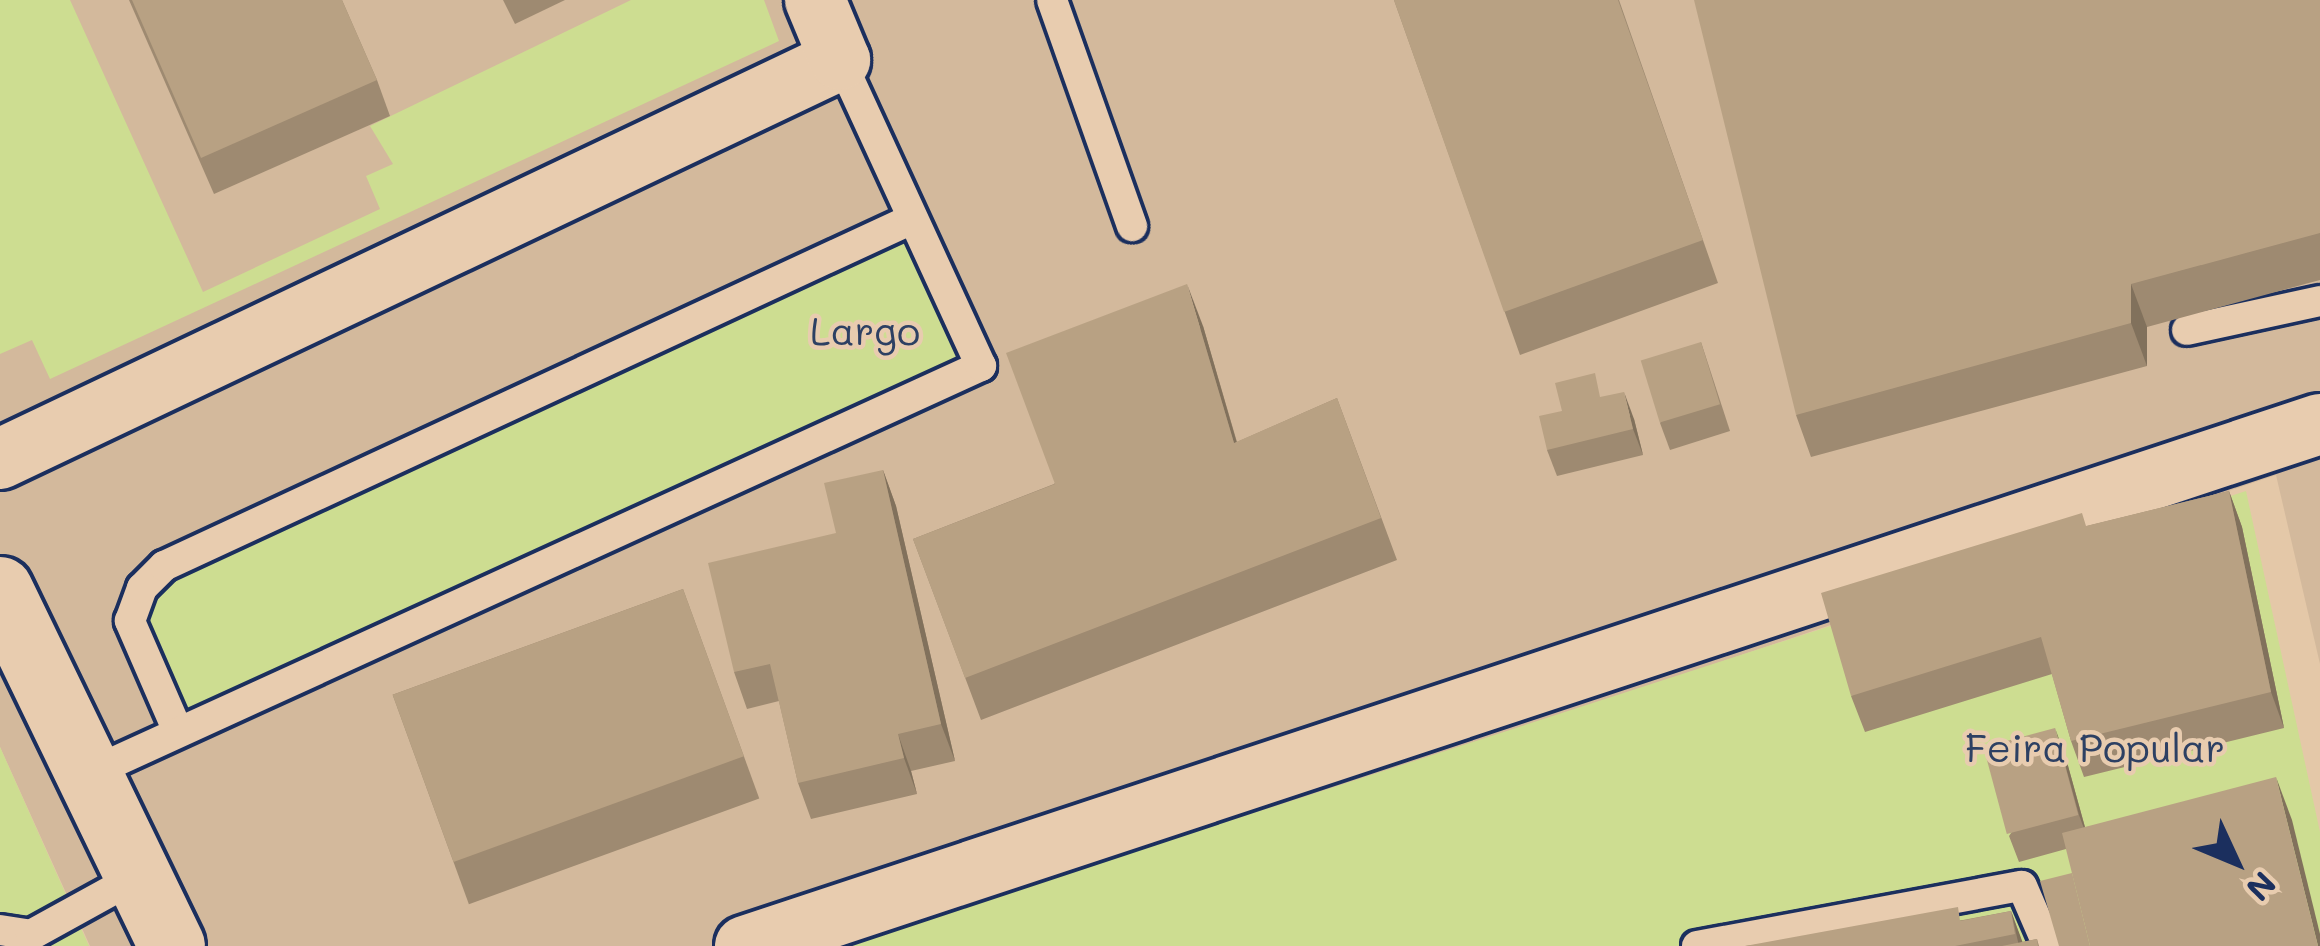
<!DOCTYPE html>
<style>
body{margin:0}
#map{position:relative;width:2320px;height:946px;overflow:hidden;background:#e4c8a8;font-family:Mali,sans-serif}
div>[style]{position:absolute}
.built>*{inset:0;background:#d3b99c}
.green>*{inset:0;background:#cddd91}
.roads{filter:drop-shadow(3px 0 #1b2f5e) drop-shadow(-3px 0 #1b2f5e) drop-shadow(0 3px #1b2f5e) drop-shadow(0 -3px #1b2f5e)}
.lane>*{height:30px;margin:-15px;padding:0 15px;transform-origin:15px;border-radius:15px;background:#e8ccaf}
.street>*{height:60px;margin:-30px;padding:0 30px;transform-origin:30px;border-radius:30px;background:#e8ccaf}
.secondary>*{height:66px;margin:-33px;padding:0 33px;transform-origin:33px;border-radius:33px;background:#e8ccaf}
.wall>*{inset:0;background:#9e8a71;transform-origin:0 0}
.shaded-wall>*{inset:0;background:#81715c}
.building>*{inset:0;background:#b8a183;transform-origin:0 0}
span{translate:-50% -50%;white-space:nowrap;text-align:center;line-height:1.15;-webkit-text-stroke:9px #e8ccaf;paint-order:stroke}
.park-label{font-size:39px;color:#2d4063}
.north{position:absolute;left:2176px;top:802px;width:120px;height:120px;-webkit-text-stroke:9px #e8ccaf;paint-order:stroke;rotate:134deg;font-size:33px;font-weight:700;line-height:48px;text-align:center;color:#1b2f5e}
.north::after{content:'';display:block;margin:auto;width:42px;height:54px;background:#1b2f5e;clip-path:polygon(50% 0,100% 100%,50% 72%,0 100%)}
</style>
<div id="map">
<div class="built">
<div style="clip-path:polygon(0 0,2320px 0,2320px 664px,2276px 475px,878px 946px,90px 946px,0 747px)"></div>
</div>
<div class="green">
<div style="clip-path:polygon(0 0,70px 0,203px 292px,380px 209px,366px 176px,393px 164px,370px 126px,631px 0,764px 0,779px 41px,50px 379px,32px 340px,0 354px)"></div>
<div style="clip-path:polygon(911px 219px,938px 236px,959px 275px,979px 330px,981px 366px,176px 727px,130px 621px,142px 588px)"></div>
<div style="clip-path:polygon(2246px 491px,2320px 832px,2320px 946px,844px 946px)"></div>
<div style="clip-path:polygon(0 747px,89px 946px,0 946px)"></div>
</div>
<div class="roads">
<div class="lane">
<div style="left:1052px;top:0;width:240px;rotate:70.5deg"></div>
<div style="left:2187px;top:330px;width:136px;rotate:-12.3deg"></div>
<div style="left:176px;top:727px;width:116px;rotate:-113.5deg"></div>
<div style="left:130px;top:621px;width:35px;rotate:-70deg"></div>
<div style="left:142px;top:588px;width:31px;rotate:-45deg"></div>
<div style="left:164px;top:566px;width:825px;rotate:-24.89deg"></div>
<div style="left:88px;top:774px;width:982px;rotate:-24.56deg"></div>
<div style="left:981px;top:366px;width:337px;rotate:-114.7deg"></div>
<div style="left:0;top:930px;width:31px;rotate:9deg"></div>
<div style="left:31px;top:935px;width:122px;rotate:-28.9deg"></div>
<div style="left:1697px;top:946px;width:330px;rotate:-10.5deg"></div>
<div style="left:2022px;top:886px;width:65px;rotate:66.6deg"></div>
</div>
<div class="street">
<div style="left:0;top:459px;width:930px;rotate:-25.41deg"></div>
<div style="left:840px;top:60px;width:65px;rotate:-112.6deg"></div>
<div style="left:745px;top:946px;width:1659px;rotate:-18.34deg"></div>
</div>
<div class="secondary">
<div style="left:0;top:590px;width:395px;rotate:64.2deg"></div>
</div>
</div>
<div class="wall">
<div style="clip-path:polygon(129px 0,342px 0,377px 80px,390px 116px,214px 194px)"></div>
<div style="clip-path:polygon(503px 0,565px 0,515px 24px)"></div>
<div style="clip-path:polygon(1394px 0,1619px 0,1718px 283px,1520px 355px)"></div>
<div style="clip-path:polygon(2320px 0,2320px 280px,2147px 327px,2147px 366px,1811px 457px,1796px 415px)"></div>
<div style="clip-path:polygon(1203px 326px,1237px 442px,1337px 398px,1397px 560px,981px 720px,913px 539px,1054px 484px)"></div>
<div style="clip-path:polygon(1701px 342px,1730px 431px,1670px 450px,1660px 423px)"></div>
<div style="clip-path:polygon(1603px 397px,1634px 419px,1643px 455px,1557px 476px,1547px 450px,1562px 411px)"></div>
<div style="clip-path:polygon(883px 470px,896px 506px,955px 761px,911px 771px,917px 794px,811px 819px,798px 783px,779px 701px,747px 709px,734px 672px)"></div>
<div style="clip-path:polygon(2229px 491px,2242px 527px,2284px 728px,2084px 777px,2071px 741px,2052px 674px,1865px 732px,1851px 696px,2087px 526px)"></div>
<div style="left:683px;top:589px;width:223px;height:309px;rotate:70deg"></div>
<div style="clip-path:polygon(2065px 755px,2085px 827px,2292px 820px,2066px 849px,2019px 862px,2009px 836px)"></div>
<div style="clip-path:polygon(2011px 911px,2022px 942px,2037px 939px,2039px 946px,1745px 946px,1963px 920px)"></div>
</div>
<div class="shaded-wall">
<div style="clip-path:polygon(1187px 284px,1203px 326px,1249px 485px,1234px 443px)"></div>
<div style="clip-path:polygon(2131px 284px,2147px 327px,2147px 366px,2131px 323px)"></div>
<div style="clip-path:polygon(1624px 392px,1634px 419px,1643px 455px,1633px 429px)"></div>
<div style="clip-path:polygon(883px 470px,896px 506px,955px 761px,941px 724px)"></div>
<div style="clip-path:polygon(2229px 491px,2242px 527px,2284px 728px,2271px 692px)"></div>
<div style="clip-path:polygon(2055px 728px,2065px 755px,2089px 842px,2079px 815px)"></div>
<div style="clip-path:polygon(898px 734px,911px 771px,917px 794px,904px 758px)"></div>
<div style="clip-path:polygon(2276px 777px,2292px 820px,2320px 934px,2320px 946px,2318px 946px)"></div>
<div style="clip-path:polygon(2011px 911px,2024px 946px,2019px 946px)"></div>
</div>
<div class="building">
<div style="clip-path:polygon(132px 0,342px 0,377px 80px,201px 158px)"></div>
<div style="clip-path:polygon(1394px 0,1618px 0,1703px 240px,1504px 312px)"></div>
<div style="clip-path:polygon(1694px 0,2320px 0,2320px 233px,2131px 284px,2131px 323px,1796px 415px)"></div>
<div style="clip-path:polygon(1187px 284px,1234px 443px,1337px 398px,1381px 518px,965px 678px,913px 539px,1055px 484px,1006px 353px)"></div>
<div style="left:1701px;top:342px;width:65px;height:63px;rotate:73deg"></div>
<div style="clip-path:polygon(1595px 373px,1600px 397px,1624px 392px,1633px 429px,1547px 450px,1539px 416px,1562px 411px,1555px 383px)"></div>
<div style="clip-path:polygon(883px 470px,941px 724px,898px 734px,904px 758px,798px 783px,770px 664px,734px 672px,708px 563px,836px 533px,824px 483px)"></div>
<div style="clip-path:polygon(2229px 491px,2271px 692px,2071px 741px,2041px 637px,1851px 696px,1821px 593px,2082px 513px,2086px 526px)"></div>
<div style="left:683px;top:589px;width:178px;height:309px;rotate:70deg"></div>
<div style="left:2055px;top:728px;width:90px;height:74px;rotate:75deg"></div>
<div style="clip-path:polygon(2276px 777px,2318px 946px,2090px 946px,2062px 833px)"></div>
<div style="clip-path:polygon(2072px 873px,2090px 946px,2059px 946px,2040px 881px)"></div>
<div style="clip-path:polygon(1958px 907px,1960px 921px,2011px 911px,2015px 934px,1955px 946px,1745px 946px)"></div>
<div style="clip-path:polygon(2037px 939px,2038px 946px,2002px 946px)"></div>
</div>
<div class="park-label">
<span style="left:865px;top:330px">Largo</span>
<span style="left:2095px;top:747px">Feira Popular</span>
</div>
<div class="north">N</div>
</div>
